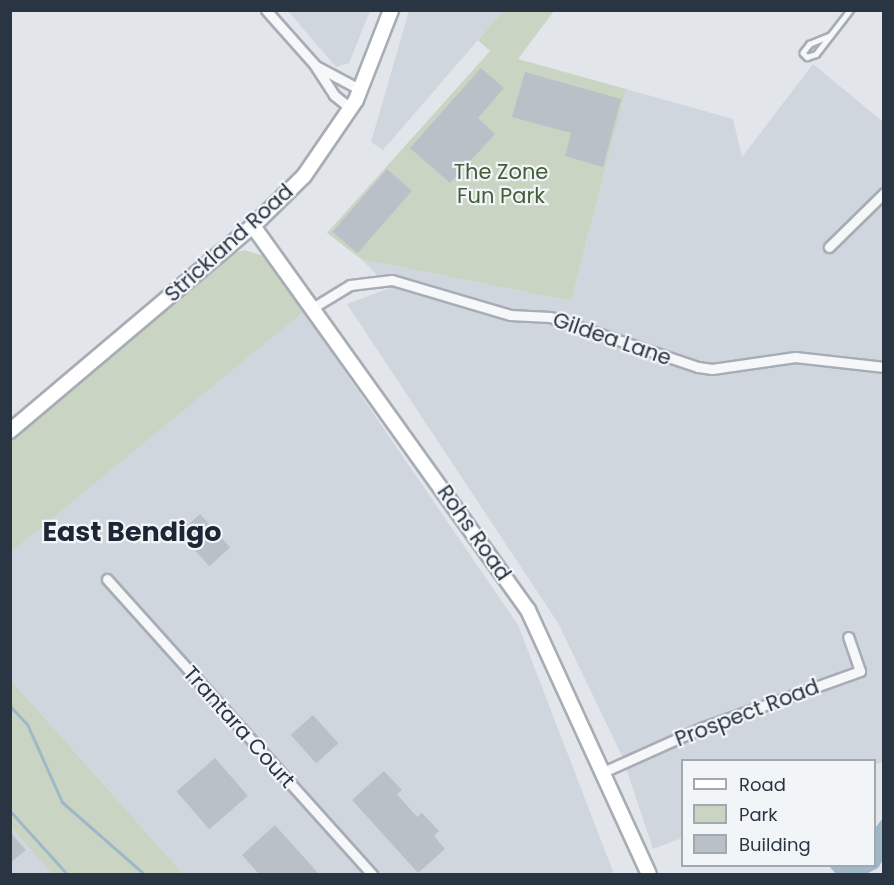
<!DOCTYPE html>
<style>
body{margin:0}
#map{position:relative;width:894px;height:885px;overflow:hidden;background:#e2e6eb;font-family:Poppins,sans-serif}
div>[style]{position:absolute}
.built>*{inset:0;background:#d0d6dd}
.green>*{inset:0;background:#c9d4c3}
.water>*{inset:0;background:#9eb8ca}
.stream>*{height:3px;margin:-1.5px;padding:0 1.5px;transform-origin:1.5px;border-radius:1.5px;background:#9eb8ca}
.building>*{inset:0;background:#b9c0c8;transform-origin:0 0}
.roads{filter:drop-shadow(2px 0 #a7adb5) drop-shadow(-2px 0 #a7adb5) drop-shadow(0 2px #a7adb5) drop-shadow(0 -2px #a7adb5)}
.lane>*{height:4.5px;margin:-2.25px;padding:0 2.25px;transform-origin:2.25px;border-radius:2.25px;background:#f5f7f9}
.street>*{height:9px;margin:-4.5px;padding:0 4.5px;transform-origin:4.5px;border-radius:4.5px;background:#f5f7f9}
.secondary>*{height:14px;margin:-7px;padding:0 7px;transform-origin:7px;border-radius:7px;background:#fff}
span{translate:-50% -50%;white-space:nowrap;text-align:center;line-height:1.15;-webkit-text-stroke:4.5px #f2f5f8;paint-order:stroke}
.park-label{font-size:21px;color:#435f37}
.street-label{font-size:21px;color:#2a3543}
.district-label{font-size:27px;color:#1c2634;font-weight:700}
.frame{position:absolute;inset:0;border:12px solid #2a3543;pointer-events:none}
.legend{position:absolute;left:681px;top:759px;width:195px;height:108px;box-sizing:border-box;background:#f2f5f8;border:2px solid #a2a8b0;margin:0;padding:8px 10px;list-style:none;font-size:18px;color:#2a3543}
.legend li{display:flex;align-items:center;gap:12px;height:30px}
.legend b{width:30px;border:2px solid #a2a8b0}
</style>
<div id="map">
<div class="built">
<div style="clip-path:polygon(288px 11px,370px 11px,349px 63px,336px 67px)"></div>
<div style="clip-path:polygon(409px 11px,503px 11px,383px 150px,371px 142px)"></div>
<div style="clip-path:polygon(813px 64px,883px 122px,883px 762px,875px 765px,874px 760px,682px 760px,682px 838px,653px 849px,622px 756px,558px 623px,347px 304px,390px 288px,361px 259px,571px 301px,626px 89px,733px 119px,742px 157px)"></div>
<div style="clip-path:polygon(302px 309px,518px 625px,614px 874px,183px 874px,11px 680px,10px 552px)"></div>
<div style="clip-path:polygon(11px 827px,52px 874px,11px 874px)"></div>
</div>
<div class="green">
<div style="clip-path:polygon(503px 11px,554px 11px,518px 59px,626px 89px,571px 301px,361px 259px,327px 233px,490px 51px,478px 40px)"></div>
<div style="clip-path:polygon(244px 250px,264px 256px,304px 311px,11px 552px,11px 439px,229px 255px)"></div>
<div style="clip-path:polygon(10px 680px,11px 680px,183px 874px,52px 874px,11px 827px)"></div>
</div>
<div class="water">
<div style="clip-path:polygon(883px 818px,883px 860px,878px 868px,866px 874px,836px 874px,829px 866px,874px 866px,875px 828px)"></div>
</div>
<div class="stream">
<div style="left:10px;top:706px;width:25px;rotate:47deg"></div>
<div style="left:27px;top:724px;width:85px;rotate:65.8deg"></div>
<div style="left:62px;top:802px;width:109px;rotate:41.3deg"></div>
<div style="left:10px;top:811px;width:85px;rotate:47.9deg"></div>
</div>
<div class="building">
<div style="clip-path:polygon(481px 68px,504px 88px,478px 118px,495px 134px,450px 183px,410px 148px)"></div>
<div style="clip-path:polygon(525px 72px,621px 99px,603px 167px,565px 156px,571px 133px,512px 117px)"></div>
<div style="left:387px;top:169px;width:33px;height:83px;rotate:41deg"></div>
<div style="left:200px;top:514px;width:45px;height:28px;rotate:48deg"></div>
<div style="left:313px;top:715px;width:38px;height:30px;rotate:48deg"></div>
<div style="left:215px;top:758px;width:50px;height:51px;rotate:49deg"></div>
<div style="clip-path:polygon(384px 771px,402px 790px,397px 794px,417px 817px,422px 813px,439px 831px,434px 836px,445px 849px,418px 873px,352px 800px)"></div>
<div style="clip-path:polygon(275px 825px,319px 874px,259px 874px,242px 855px)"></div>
<div style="clip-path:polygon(10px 832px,26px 850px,10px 863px)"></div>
</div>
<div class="roads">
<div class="lane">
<div style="left:830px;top:36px;width:22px;rotate:158deg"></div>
<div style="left:810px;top:44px;width:11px;rotate:128deg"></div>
<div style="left:803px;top:53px;width:6px;rotate:45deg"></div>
<div style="left:807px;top:57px;width:9px;rotate:-18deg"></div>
<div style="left:816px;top:54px;width:56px;rotate:-52.3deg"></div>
</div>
<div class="street">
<div style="left:266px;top:10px;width:72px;rotate:48.4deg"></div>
<div style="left:314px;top:64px;width:37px;rotate:57deg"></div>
<div style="left:334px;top:95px;width:22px;rotate:39deg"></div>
<div style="left:316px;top:66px;width:51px;rotate:28.1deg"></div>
<div style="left:829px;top:247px;width:77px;rotate:-44.5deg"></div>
<div style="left:314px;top:307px;width:42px;rotate:-31.4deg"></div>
<div style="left:350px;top:285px;width:42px;rotate:-6.8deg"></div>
<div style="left:392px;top:280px;width:123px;rotate:16.5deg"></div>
<div style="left:510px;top:315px;width:40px;rotate:2.9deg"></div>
<div style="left:550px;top:317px;width:156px;rotate:18.7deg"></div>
<div style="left:698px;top:367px;width:14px;rotate:8deg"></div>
<div style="left:712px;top:369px;width:84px;rotate:-8.2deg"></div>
<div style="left:795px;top:357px;width:90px;rotate:6.4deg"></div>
<div style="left:107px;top:579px;width:397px;rotate:48.1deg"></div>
<div style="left:603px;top:772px;width:107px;rotate:-24.2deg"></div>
<div style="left:701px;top:728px;width:169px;rotate:-19.7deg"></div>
<div style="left:860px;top:671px;width:36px;rotate:-109deg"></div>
</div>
<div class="secondary">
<div style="left:253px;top:226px;width:472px;rotate:54.4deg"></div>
<div style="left:528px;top:610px;width:290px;rotate:65.4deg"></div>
<div style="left:10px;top:431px;width:318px;rotate:-40.2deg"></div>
<div style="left:253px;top:226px;width:71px;rotate:-44.4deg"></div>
<div style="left:304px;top:176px;width:92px;rotate:-55.6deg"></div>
<div style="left:356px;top:100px;width:97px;rotate:-68.7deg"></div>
</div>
</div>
<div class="park-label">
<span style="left:501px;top:184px">The Zone<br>Fun Park</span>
</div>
<div class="street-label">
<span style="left:229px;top:243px;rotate:-42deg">Strickland Road</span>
<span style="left:612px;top:339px;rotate:19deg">Gildea Lane</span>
<span style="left:474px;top:533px;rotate:55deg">Rohs Road</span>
<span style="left:747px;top:713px;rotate:-21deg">Prospect Road</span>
<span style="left:239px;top:727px;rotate:48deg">Trantara Court</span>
</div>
<div class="district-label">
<span style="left:132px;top:532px">East Bendigo</span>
</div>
<div class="frame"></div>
<ul class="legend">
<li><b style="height:8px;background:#fff"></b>Road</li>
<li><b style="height:16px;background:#c9d4c3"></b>Park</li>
<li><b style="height:16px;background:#b9c0c8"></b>Building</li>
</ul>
</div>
